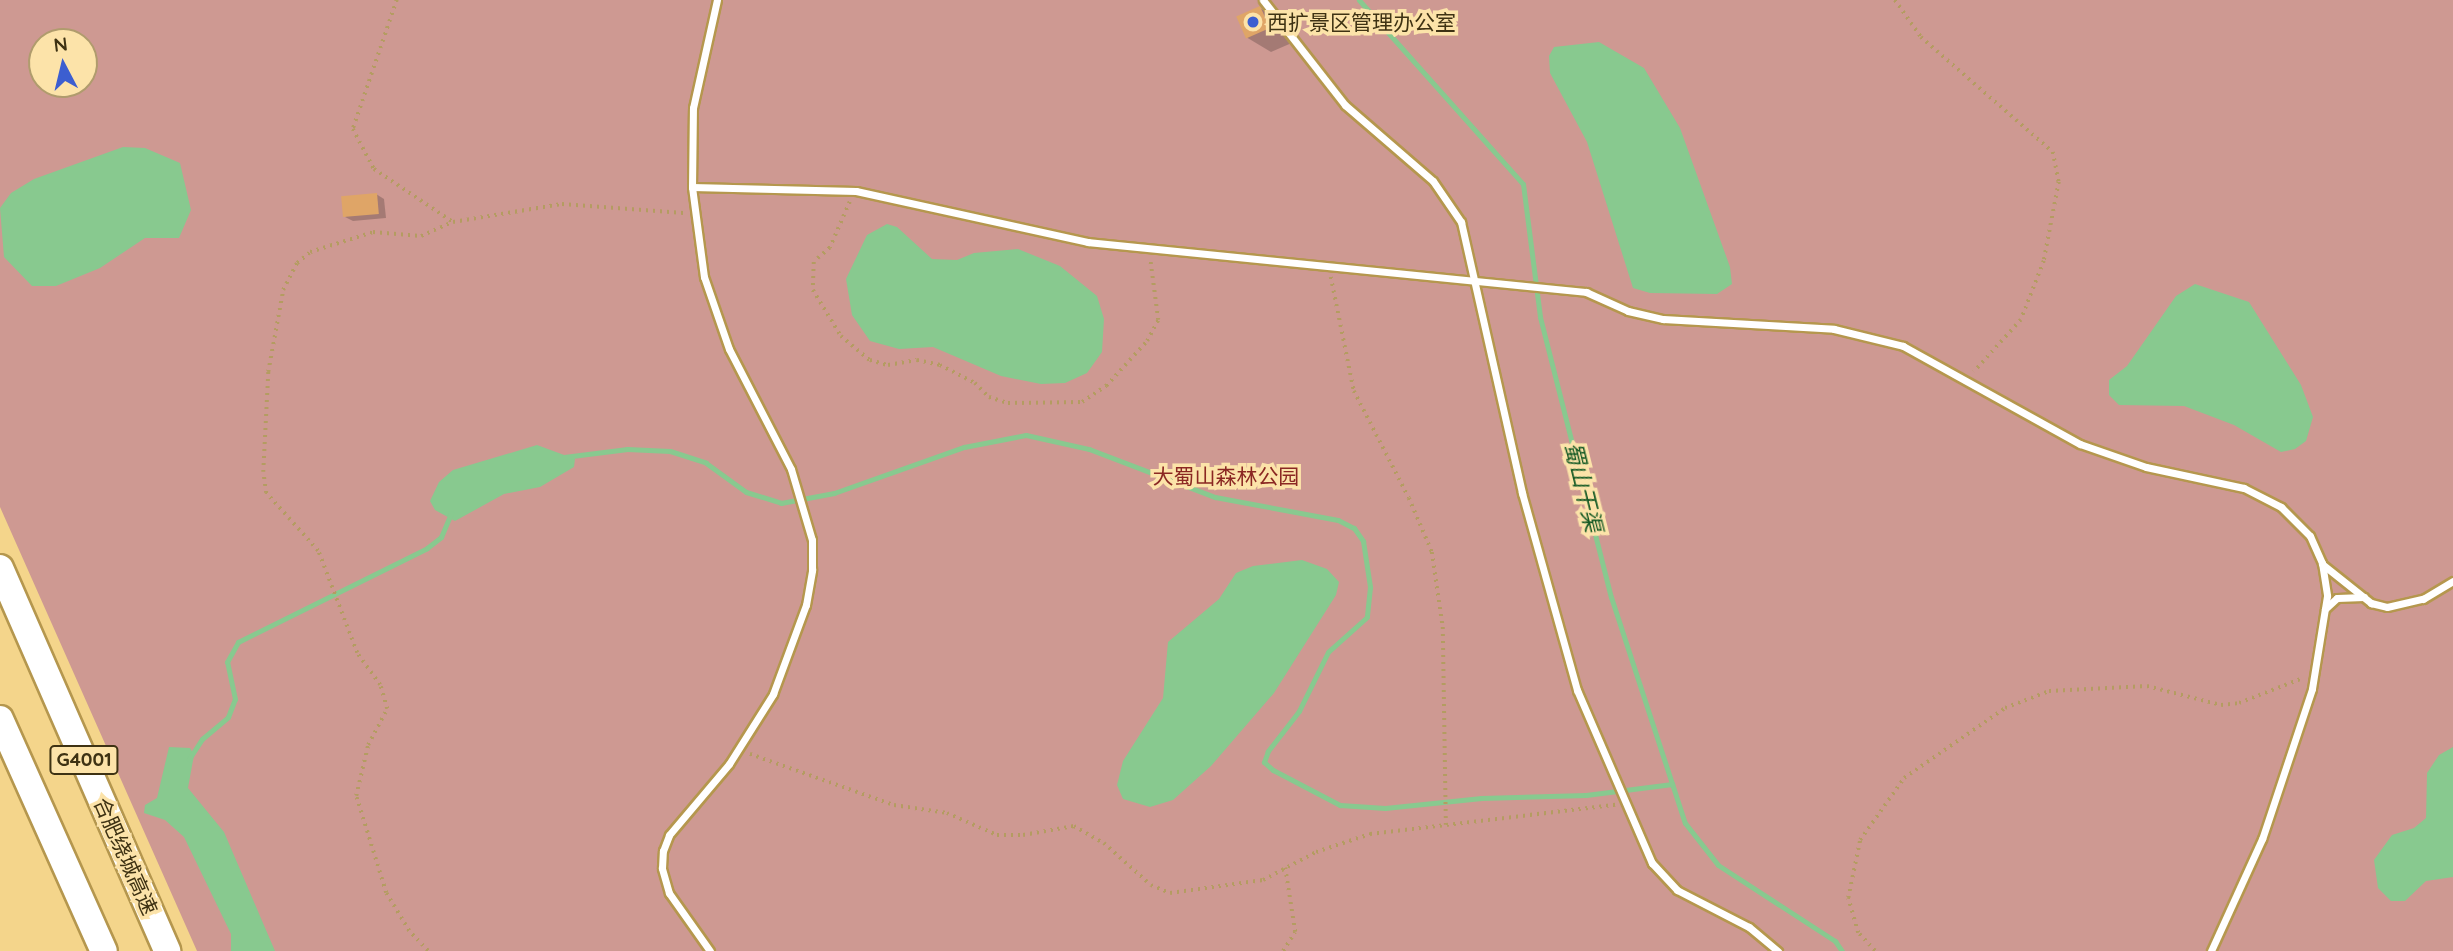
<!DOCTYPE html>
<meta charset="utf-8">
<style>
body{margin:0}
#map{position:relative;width:2453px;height:951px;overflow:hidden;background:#f4d58b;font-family:Quicksand,"Noto Sans SC",sans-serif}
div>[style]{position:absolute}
.green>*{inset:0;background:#ce9992}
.water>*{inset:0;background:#88c98f}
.shadow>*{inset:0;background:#0003}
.stream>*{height:5px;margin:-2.5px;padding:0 2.5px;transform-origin:2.5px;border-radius:2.5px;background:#88c98f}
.building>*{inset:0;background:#dfa567;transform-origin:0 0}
.path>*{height:3.5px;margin-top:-1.75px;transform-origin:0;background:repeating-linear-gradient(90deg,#b49c61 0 2px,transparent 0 7px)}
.roads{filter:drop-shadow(2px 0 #b5974e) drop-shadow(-2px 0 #b5974e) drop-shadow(0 2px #b5974e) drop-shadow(0 -2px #b5974e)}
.service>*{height:7px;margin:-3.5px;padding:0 3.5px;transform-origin:3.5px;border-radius:3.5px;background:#fff}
.motorway>*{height:26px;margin:-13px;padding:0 13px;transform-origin:13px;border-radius:13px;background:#fff}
.dots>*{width:19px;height:19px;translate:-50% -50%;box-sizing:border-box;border:4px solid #fce3a9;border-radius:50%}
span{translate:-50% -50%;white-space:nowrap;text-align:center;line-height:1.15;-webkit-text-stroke:7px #fce3a9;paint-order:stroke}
.shield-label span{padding:2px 5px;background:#fce3a9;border:2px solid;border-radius:5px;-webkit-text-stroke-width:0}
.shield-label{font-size:19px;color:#3e3213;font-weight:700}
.poi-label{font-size:21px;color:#3e3213}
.left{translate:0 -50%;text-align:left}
.park-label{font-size:21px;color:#8b2823}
.street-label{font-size:21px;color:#3e3213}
.water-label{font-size:23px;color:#145924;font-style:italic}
.north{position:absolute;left:28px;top:28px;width:70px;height:70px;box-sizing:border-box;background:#fce3a9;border:2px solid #b09c6d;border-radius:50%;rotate:353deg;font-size:19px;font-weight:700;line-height:28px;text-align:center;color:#3e3213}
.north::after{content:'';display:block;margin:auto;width:24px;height:32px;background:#3c5ed0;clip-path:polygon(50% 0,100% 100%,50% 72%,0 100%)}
</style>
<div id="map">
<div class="green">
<div style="clip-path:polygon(evenodd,0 0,2453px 0,2453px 951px,197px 951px,0 507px,0 0,42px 42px,84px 42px,84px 84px,42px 84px,42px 42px)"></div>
</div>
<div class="water">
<div style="clip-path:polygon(1599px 42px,1644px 68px,1680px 128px,1730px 267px,1732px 284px,1717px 294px,1650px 293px,1633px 288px,1587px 142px,1550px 73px,1549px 56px,1554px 47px)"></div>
<div style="clip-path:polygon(123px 147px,145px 148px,180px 163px,191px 210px,179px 238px,145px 238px,100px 268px,56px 286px,32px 286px,4px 257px,0 208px,11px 193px,34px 179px)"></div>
<div style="clip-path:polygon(887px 224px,897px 227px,932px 259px,957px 260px,974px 253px,1018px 249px,1060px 266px,1097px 296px,1104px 319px,1102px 352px,1087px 373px,1065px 383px,1041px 384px,1001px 376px,933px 347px,899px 349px,870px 341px,852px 315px,846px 279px,867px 235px)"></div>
<div style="clip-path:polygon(2195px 284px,2249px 302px,2301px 385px,2313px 417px,2306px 441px,2295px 449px,2281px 452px,2234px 425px,2184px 406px,2119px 405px,2109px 395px,2109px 380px,2127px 366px,2176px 296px)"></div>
<div style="clip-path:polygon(537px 445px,575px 459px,574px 467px,540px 487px,504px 494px,455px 521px,435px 510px,430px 501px,439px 482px,453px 470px)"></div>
<div style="clip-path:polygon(1302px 560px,1327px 569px,1339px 582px,1336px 595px,1274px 693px,1211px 766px,1173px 800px,1150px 807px,1123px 799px,1117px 785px,1123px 761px,1163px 698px,1168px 642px,1219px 599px,1236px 573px,1253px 566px)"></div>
<div style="clip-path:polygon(169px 747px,190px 748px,194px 755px,188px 788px,224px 832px,275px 951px,231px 951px,231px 934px,184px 837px,165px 820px,144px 813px,145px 805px,157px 798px)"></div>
<div style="clip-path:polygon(2453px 747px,2453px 877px,2426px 881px,2405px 901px,2391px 901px,2378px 888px,2374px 860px,2392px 835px,2414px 828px,2426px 818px,2427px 773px,2439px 755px)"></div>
</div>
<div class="shadow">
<div style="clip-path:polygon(1260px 8px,1285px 23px,1294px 42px,1271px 52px,1246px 37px)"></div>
<div style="clip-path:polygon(376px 194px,384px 199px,386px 218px,353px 221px,345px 217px)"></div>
</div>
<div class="stream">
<div style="left:1359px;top:0;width:246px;rotate:48.3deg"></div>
<div style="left:1523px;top:184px;width:134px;rotate:82.7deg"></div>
<div style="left:1540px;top:317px;width:289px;rotate:75.8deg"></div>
<div style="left:1611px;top:597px;width:238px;rotate:71.9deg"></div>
<div style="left:1685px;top:823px;width:53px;rotate:51.8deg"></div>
<div style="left:1718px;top:865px;width:140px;rotate:33deg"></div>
<div style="left:1835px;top:941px;width:12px;rotate:55deg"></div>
<div style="left:564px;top:457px;width:64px;rotate:-7.2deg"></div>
<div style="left:627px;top:449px;width:43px;rotate:2.7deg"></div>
<div style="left:670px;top:451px;width:38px;rotate:18deg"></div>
<div style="left:706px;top:463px;width:49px;rotate:35.9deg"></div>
<div style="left:746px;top:492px;width:37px;rotate:17deg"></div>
<div style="left:781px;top:503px;width:54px;rotate:-10.7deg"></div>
<div style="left:834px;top:493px;width:138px;rotate:-19.5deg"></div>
<div style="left:964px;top:447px;width:63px;rotate:-11deg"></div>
<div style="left:1026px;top:435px;width:65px;rotate:12.5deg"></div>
<div style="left:1089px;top:449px;width:135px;rotate:20.9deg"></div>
<div style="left:1215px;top:497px;width:125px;rotate:10.6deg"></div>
<div style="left:1338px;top:520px;width:18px;rotate:27deg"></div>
<div style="left:1354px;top:528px;width:16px;rotate:55deg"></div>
<div style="left:1363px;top:541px;width:47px;rotate:81.3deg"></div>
<div style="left:1370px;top:587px;width:30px;rotate:96deg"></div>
<div style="left:1367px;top:617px;width:52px;rotate:138.1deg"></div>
<div style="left:1328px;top:652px;width:66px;rotate:116.2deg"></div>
<div style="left:1299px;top:711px;width:51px;rotate:127.8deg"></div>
<div style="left:1268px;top:751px;width:12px;rotate:110deg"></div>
<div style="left:1264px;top:762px;width:12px;rotate:42deg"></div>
<div style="left:1273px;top:770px;width:76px;rotate:27.6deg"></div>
<div style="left:1340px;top:805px;width:45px;rotate:3.8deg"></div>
<div style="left:1385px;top:808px;width:97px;rotate:-5.9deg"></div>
<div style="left:1481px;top:798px;width:105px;rotate:-1.6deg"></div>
<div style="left:1586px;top:795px;width:87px;rotate:-7.3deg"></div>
<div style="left:189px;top:759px;width:24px;rotate:-57deg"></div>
<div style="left:202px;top:739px;width:34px;rotate:-40deg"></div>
<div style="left:228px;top:717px;width:19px;rotate:-69deg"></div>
<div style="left:235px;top:699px;width:38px;rotate:-102deg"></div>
<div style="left:227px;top:662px;width:23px;rotate:-61deg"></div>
<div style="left:238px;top:642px;width:211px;rotate:-26.4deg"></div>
<div style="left:427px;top:548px;width:18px;rotate:-38deg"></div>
<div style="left:441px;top:537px;width:26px;rotate:-67deg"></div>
</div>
<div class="building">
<div style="left:1260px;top:6px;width:24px;height:26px;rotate:66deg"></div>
<div style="left:377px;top:193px;width:21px;height:36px;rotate:85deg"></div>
</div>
<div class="path">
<div style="left:397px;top:0;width:136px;rotate:108.8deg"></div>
<div style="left:353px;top:129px;width:45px;rotate:62.3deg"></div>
<div style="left:374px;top:169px;width:95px;rotate:33.9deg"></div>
<div style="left:1895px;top:0;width:45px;rotate:54.9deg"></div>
<div style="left:1921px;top:37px;width:175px;rotate:41.1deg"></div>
<div style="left:2053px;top:152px;width:31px;rotate:79deg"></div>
<div style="left:2059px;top:182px;width:80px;rotate:100.8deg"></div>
<div style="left:2044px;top:261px;width:63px;rotate:111.3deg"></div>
<div style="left:2021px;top:320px;width:70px;rotate:132.1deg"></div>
<div style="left:850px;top:202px;width:50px;rotate:113.5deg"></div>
<div style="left:830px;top:248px;width:21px;rotate:139deg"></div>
<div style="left:814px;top:262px;width:28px;rotate:92deg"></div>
<div style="left:813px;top:290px;width:54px;rotate:58.7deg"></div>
<div style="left:841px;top:336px;width:38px;rotate:40deg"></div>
<div style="left:870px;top:360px;width:19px;rotate:16deg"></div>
<div style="left:888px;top:365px;width:29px;rotate:-10deg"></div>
<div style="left:917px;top:360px;width:24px;rotate:12deg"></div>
<div style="left:940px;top:365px;width:39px;rotate:27deg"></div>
<div style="left:975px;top:383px;width:20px;rotate:45deg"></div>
<div style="left:989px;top:397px;width:20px;rotate:18deg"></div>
<div style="left:1008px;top:403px;width:74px;rotate:-0.8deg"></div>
<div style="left:1082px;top:402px;width:29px;rotate:-34deg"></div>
<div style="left:1106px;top:386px;width:61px;rotate:-47.7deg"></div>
<div style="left:1147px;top:341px;width:24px;rotate:-62deg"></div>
<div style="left:1158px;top:320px;width:62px;rotate:-97.5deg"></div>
<div style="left:1331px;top:277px;width:116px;rotate:78.6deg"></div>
<div style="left:1354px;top:391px;width:120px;rotate:62.8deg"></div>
<div style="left:1409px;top:498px;width:59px;rotate:66.9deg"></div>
<div style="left:1432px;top:552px;width:76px;rotate:81.7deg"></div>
<div style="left:1443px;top:627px;width:198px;rotate:89.1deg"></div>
<div style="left:750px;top:754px;width:153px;rotate:19.5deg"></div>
<div style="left:894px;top:805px;width:54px;rotate:8.6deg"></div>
<div style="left:947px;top:813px;width:55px;rotate:23.7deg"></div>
<div style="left:997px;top:835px;width:26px"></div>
<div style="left:1023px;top:835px;width:52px;rotate:-10deg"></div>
<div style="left:1074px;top:826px;width:34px;rotate:30deg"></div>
<div style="left:1104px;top:843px;width:63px;rotate:41.8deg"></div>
<div style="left:1151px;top:885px;width:21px;rotate:23deg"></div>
<div style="left:1170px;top:893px;width:94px;rotate:-8deg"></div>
<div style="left:1263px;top:880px;width:60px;rotate:-27.8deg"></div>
<div style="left:1316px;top:852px;width:57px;rotate:-18.4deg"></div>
<div style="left:1370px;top:834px;width:247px;rotate:-6.8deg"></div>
<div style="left:428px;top:951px;width:28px;rotate:-134deg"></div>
<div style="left:409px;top:931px;width:44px;rotate:-121.2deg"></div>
<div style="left:386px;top:893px;width:102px;rotate:-107.2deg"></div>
<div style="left:356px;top:796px;width:52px;rotate:-76.8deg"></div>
<div style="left:368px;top:745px;width:41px;rotate:-62.2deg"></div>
<div style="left:387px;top:709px;width:25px;rotate:-106deg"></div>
<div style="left:380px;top:685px;width:39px;rotate:-126deg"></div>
<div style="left:357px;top:653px;width:109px;rotate:-110.9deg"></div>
<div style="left:318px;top:551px;width:78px;rotate:-131.9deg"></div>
<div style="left:266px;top:493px;width:21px;rotate:-98deg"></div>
<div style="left:263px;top:472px;width:100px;rotate:-87.1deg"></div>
<div style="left:268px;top:372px;width:83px;rotate:-79.6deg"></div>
<div style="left:283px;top:290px;width:30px;rotate:-63deg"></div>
<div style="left:297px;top:263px;width:17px;rotate:-40deg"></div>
<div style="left:310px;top:252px;width:66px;rotate:-17.6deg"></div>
<div style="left:373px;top:232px;width:48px;rotate:4.8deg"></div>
<div style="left:421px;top:236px;width:35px;rotate:-24deg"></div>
<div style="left:453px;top:222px;width:110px;rotate:-9.4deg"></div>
<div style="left:562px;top:204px;width:122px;rotate:4.2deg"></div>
<div style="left:1283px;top:951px;width:22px;rotate:-58deg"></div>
<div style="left:1295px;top:932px;width:65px;rotate:-98.9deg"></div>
<div style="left:1875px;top:951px;width:25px;rotate:-133deg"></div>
<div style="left:1858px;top:933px;width:36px;rotate:-106deg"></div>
<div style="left:1848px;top:898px;width:59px;rotate:-78.3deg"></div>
<div style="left:1860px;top:840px;width:76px;rotate:-54.6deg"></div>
<div style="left:1904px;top:778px;width:123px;rotate:-34.7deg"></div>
<div style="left:2005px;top:708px;width:47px;rotate:-21.1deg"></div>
<div style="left:2049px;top:691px;width:98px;rotate:-2.9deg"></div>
<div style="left:2147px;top:686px;width:76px;rotate:14.4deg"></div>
<div style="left:2221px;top:705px;width:18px;rotate:-6deg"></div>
<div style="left:2239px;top:703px;width:69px;rotate:-21.3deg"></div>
</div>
<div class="roads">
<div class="service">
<div style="left:1263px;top:0;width:133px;rotate:52deg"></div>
<div style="left:1345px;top:105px;width:116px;rotate:40.8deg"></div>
<div style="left:1433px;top:181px;width:50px;rotate:55.7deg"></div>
<div style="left:1461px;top:222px;width:278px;rotate:77.3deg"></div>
<div style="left:1522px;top:493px;width:205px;rotate:74.4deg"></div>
<div style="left:1577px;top:690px;width:189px;rotate:66.6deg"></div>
<div style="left:1652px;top:863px;width:37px;rotate:47deg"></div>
<div style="left:1677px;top:890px;width:81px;rotate:27.2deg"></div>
<div style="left:1749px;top:927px;width:38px;rotate:40deg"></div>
<div style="left:692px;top:187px;width:164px;rotate:1.4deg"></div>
<div style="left:856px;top:191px;width:238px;rotate:12.4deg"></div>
<div style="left:1088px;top:242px;width:501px;rotate:5.73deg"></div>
<div style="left:1586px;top:292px;width:46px;rotate:24.3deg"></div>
<div style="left:1628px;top:311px;width:36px;rotate:13deg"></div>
<div style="left:1663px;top:319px;width:171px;rotate:3.3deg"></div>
<div style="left:1834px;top:329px;width:71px;rotate:13.8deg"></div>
<div style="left:1903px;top:346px;width:202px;rotate:29deg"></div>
<div style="left:2080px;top:444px;width:70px;rotate:19.2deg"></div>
<div style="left:2146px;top:467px;width:100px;rotate:12.1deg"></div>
<div style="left:2244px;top:488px;width:42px;rotate:27.2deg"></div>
<div style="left:2281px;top:507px;width:41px;rotate:45deg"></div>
<div style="left:2310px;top:536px;width:30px;rotate:66deg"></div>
<div style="left:2322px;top:563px;width:33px;rotate:81deg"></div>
<div style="left:2327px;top:596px;width:94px;rotate:99.2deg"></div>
<div style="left:2312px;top:689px;width:158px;rotate:108.4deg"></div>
<div style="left:2262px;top:839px;width:123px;rotate:114.5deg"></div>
<div style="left:2322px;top:564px;width:63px;rotate:38.5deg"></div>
<div style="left:2371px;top:603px;width:16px;rotate:14deg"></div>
<div style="left:2387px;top:607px;width:37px;rotate:-13deg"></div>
<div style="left:2423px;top:599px;width:35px;rotate:-31deg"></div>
<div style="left:2325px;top:609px;width:16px;rotate:-43deg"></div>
<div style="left:2337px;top:598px;width:27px;rotate:-2deg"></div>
<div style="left:710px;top:951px;width:71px;rotate:-125.3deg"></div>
<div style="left:669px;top:893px;width:26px;rotate:-106deg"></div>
<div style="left:662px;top:868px;width:17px;rotate:-87deg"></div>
<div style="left:663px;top:851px;width:17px;rotate:-69deg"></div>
<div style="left:669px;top:835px;width:93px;rotate:-49.8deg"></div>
<div style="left:729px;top:764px;width:83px;rotate:-57.8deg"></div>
<div style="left:773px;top:694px;width:95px;rotate:-69.7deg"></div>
<div style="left:806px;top:605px;width:36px;rotate:-80deg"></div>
<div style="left:812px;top:570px;width:30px;rotate:-90deg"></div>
<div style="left:812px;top:540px;width:74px;rotate:-106.5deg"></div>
<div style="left:791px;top:469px;width:135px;rotate:-117.3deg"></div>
<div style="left:729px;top:349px;width:76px;rotate:-109.1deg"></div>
<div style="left:704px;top:277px;width:91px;rotate:-97.6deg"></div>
<div style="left:692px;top:187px;width:79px;rotate:-89.3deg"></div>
<div style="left:693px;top:108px;width:111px;rotate:-77.5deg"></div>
</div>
<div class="motorway">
<div style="left:0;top:568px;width:418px;rotate:66.4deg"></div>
<div style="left:0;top:719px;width:254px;rotate:65.9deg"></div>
</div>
</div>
<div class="dots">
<div style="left:1253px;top:22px;background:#3c5ed0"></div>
</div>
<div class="shield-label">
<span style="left:84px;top:760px">G4001</span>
</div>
<div class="poi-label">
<span class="left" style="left:1267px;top:22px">西扩景区管理办公室</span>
</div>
<div class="park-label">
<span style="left:1226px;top:476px">大蜀山森林公园</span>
</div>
<div class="street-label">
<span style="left:126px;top:856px;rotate:66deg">合肥绕城高速</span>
</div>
<div class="water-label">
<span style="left:1583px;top:487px;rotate:76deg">蜀山干渠</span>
</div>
<div class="north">N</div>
</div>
